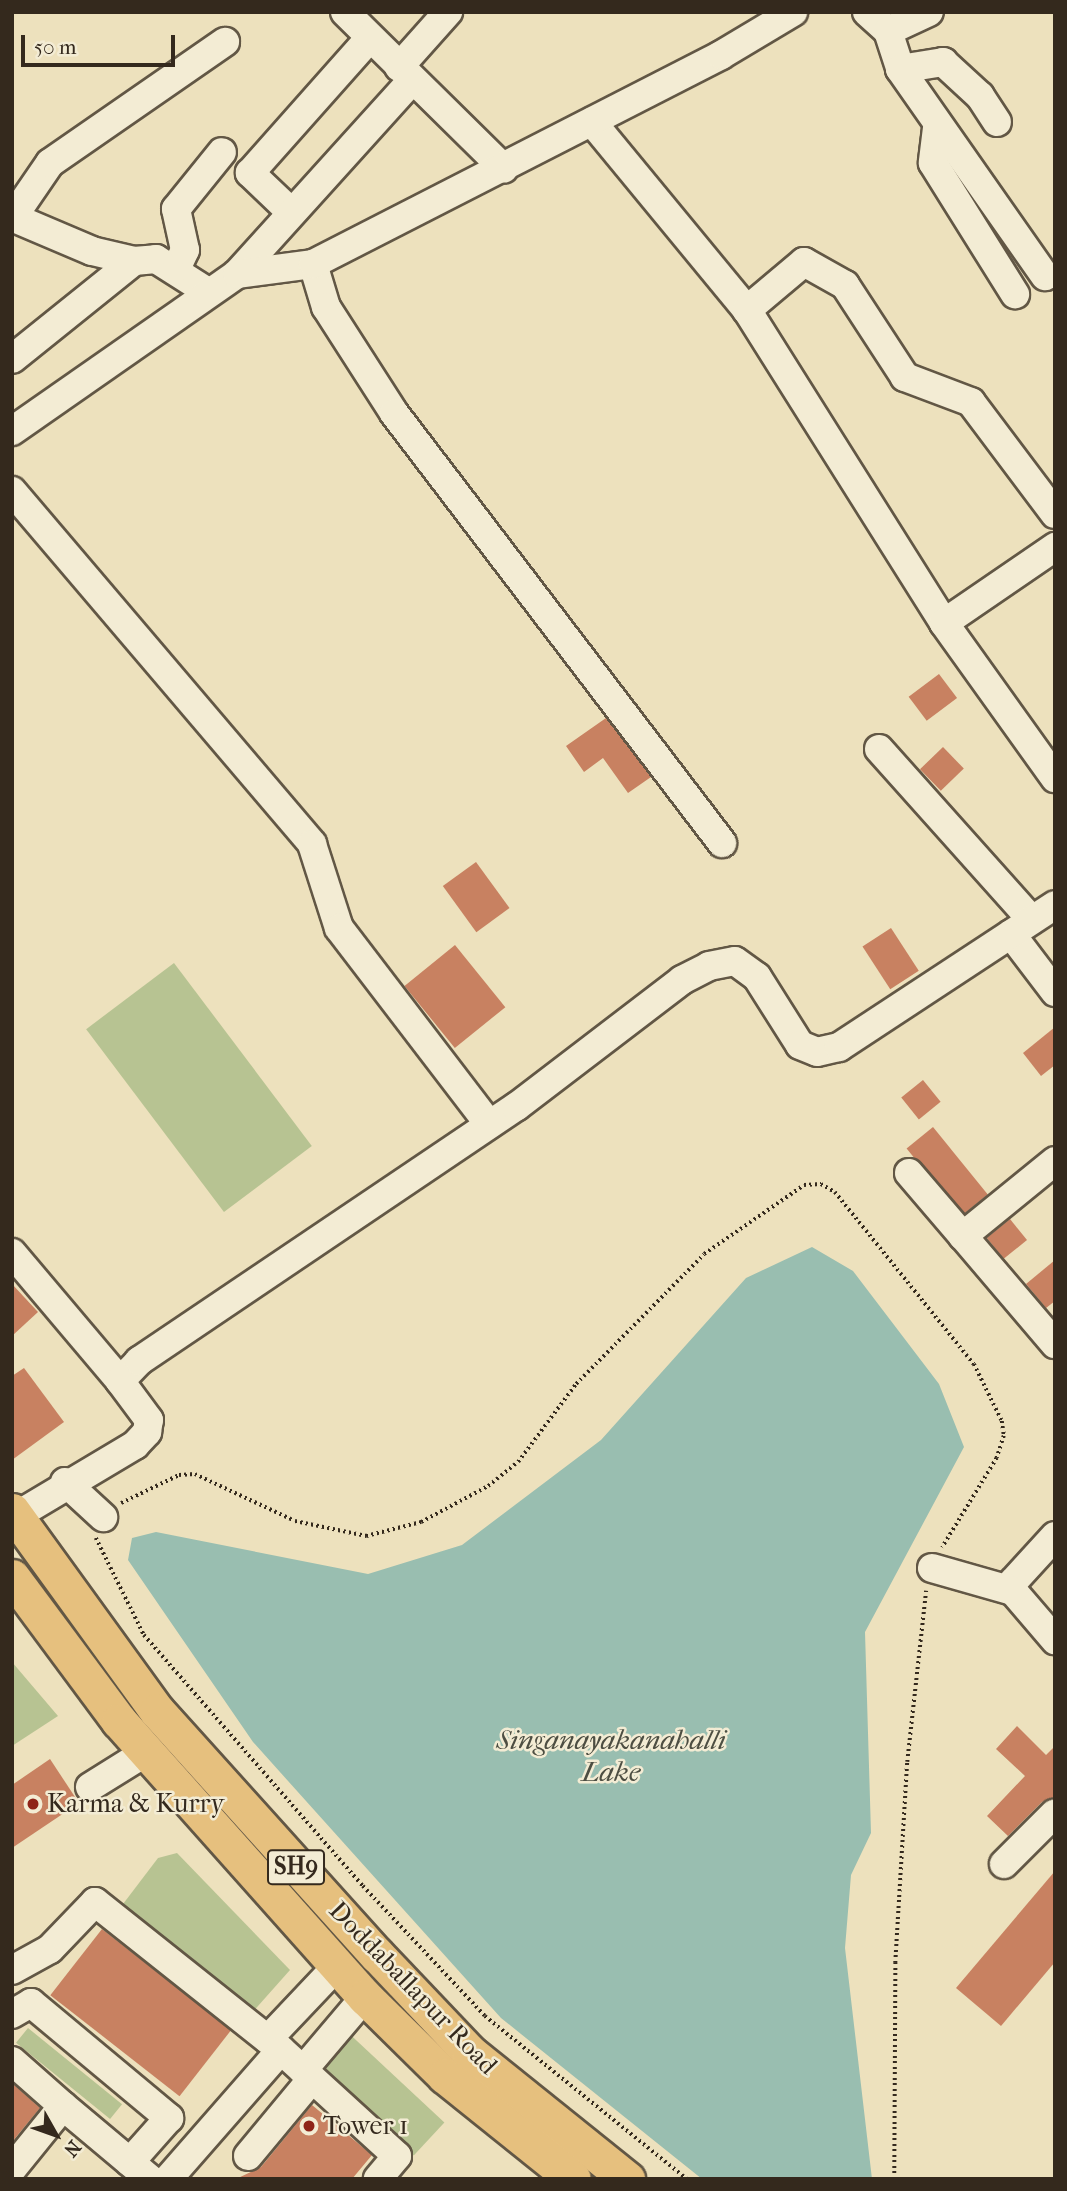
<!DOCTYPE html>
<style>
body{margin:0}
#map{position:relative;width:1067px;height:2191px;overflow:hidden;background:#ede1bd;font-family:"IM FELL French Canon",serif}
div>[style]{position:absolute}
.green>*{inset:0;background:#b7c392;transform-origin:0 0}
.water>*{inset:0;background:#99beb0}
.building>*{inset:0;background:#c88161;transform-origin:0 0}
.path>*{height:3.5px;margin-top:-1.75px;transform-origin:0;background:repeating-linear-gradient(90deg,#34291d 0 2px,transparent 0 5.5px)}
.roads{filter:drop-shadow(2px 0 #625745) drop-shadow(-2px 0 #625745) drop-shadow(0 2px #625745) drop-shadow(0 -2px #625745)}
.minor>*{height:28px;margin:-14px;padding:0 14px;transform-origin:14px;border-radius:14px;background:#f3ecd4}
.major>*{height:35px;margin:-17.5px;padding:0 17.5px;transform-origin:17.5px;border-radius:17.5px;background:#e6c07e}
.dots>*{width:19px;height:19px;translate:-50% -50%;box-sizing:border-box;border:4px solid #f3ecd4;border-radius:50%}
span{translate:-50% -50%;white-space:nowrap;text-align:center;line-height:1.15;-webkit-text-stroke:5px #f3ecd4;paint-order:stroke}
.shield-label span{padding:2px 5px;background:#f3ecd4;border:2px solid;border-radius:5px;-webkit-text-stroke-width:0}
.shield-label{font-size:24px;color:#34291d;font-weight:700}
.poi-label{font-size:26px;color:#34291d}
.left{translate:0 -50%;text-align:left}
.street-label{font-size:26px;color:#34291d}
.water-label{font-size:28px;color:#4d4e42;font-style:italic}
.frame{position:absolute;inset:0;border:14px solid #34291d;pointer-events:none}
.north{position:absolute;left:21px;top:2100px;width:70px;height:70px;-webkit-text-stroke:5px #f3ecd4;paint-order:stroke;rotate:130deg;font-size:19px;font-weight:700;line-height:28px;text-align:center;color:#34291d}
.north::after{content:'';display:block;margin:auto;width:24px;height:32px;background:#34291d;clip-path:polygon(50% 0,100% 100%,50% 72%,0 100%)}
.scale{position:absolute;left:21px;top:35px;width:154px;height:32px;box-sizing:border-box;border:4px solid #34291d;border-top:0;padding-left:9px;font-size:21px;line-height:24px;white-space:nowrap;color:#34291d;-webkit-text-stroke:5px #f3ecd4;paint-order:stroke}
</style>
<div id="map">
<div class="green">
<div style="left:174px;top:963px;width:229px;height:110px;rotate:53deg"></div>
<div style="clip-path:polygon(12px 1662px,58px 1716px,12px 1746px)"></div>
<div style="clip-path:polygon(177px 1853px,290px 1970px,251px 2014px,120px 1908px,158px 1858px)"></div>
<div style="left:342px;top:2027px;width:140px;height:45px;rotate:43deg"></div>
<div style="left:28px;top:2028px;width:121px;height:19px;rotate:39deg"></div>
</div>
<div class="water">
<div style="clip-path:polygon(812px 1247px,853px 1271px,939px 1384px,964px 1447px,865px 1632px,871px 1833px,851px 1875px,845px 1948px,872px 2179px,702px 2179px,501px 2018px,253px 1742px,128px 1560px,132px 1538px,156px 1532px,368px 1574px,462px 1545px,601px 1440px,746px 1278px)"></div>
</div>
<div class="building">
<div style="left:939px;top:674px;width:30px;height:38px;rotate:53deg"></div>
<div style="clip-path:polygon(606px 718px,651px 777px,628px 793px,603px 758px,584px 772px,566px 746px)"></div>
<div style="left:943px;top:747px;width:30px;height:32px;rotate:46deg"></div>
<div style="left:476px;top:862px;width:57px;height:41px;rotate:54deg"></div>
<div style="left:891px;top:928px;width:51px;height:34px;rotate:57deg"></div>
<div style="left:455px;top:945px;width:80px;height:65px;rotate:51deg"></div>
<div style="clip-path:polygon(1055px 1027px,1055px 1065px,1041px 1076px,1023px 1053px)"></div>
<div style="left:923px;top:1080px;width:28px;height:28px;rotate:51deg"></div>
<div style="left:933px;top:1127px;width:87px;height:34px;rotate:51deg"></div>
<div style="left:1010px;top:1219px;width:27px;height:30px;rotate:51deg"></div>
<div style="clip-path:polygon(1055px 1260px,1055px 1301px,1046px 1308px,1026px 1284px)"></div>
<div style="clip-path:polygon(12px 1284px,38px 1312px,12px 1336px)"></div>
<div style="clip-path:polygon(24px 1368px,64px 1422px,12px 1460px,12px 1376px)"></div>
<div style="clip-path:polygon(1017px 1726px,1046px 1755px,1055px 1746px,1055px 1798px,1042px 1802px,1008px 1836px,987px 1816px,1025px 1776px,996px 1749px)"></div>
<div style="clip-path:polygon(50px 1759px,79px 1803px,12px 1848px,12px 1785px)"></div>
<div style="clip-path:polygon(1055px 1871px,1055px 1962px,1001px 2026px,956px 1988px)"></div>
<div style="left:102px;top:1929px;width:164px;height:84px;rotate:38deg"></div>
<div style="clip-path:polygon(12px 2083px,40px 2108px,12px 2142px)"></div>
<div style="clip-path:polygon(312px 2105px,372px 2155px,352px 2179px,236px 2179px,261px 2167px)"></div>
</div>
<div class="path">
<div style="left:121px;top:1503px;width:64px;rotate:-25.8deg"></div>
<div style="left:179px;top:1475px;width:16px;rotate:-4deg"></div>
<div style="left:195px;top:1474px;width:110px;rotate:25.2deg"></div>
<div style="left:295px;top:1521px;width:73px;rotate:11.9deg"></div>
<div style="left:366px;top:1536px;width:57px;rotate:-14.3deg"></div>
<div style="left:421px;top:1522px;width:76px;rotate:-28.2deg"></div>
<div style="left:488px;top:1486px;width:38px;rotate:-39deg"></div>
<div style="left:518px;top:1462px;width:97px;rotate:-53.4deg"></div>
<div style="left:576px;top:1384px;width:182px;rotate:-45.4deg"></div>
<div style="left:704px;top:1254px;width:121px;rotate:-34.6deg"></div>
<div style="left:804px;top:1185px;width:17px;rotate:-3deg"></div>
<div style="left:821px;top:1184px;width:16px;rotate:30deg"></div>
<div style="left:835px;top:1192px;width:221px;rotate:51.1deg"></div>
<div style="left:974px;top:1364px;width:64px;rotate:63.8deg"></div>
<div style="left:1002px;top:1421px;width:15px;rotate:82deg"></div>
<div style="left:1004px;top:1436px;width:23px;rotate:108deg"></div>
<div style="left:997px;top:1458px;width:105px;rotate:121.4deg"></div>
<div style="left:96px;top:1538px;width:108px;rotate:63.7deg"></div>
<div style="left:144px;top:1635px;width:333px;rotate:48.9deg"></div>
<div style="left:363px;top:1886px;width:178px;rotate:46.8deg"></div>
<div style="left:485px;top:2016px;width:260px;rotate:38.9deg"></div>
<div style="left:894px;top:2179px;width:216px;rotate:-89.7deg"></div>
<div style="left:895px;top:1963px;width:201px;rotate:-86.6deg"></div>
<div style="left:907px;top:1762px;width:172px;rotate:-83.7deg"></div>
</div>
<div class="roads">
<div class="minor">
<div style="left:345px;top:12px;width:223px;rotate:44.6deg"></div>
<div style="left:867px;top:12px;width:28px;rotate:42deg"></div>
<div style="left:888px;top:31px;width:45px;rotate:-24.9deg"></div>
<div style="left:888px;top:31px;width:40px;rotate:72deg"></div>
<div style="left:900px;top:69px;width:253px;rotate:55deg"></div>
<div style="left:399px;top:67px;width:74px;rotate:-48.3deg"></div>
<div style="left:900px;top:69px;width:44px;rotate:-9.2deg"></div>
<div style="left:943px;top:62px;width:50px;rotate:42.6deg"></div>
<div style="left:980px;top:96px;width:31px;rotate:57deg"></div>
<div style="left:592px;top:122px;width:244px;rotate:50.5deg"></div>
<div style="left:937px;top:128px;width:35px;rotate:97deg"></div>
<div style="left:933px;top:163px;width:155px;rotate:58deg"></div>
<div style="left:291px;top:212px;width:57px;rotate:-136.4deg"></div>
<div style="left:250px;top:173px;width:181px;rotate:-48.4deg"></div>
<div style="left:12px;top:217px;width:87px;rotate:23deg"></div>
<div style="left:92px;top:251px;width:43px;rotate:13.4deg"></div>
<div style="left:134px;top:261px;width:22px;rotate:-5deg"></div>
<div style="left:156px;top:259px;width:62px;rotate:32.4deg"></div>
<div style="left:13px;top:217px;width:65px;rotate:-55.6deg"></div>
<div style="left:50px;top:163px;width:213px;rotate:-34.7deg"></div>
<div style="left:313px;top:264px;width:45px;rotate:73.2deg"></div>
<div style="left:326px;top:307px;width:126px;rotate:57.3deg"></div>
<div style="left:394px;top:413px;width:541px;rotate:52.66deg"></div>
<div style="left:177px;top:267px;width:19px;rotate:-65deg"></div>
<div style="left:185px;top:250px;width:42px;rotate:-102.4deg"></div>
<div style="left:176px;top:209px;width:73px;rotate:-51.1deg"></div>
<div style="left:237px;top:274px;width:261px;rotate:-47.9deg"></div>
<div style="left:12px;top:359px;width:156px;rotate:-38.8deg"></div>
<div style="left:12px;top:431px;width:274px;rotate:-34.9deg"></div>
<div style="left:237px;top:274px;width:77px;rotate:-7.5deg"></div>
<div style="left:313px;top:264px;width:458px;rotate:-27.1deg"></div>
<div style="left:721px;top:55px;width:84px;rotate:-30.8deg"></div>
<div style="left:12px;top:491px;width:463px;rotate:49.6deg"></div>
<div style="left:312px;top:844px;width:88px;rotate:72.2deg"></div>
<div style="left:339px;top:928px;width:247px;rotate:52.6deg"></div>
<div style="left:1055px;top:514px;width:140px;rotate:-126.9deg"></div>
<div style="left:971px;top:402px;width:71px;rotate:-159.3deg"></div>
<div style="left:905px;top:377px;width:110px;rotate:-123.1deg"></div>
<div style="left:845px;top:285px;width:47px;rotate:-150.7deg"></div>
<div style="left:804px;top:262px;width:75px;rotate:139.9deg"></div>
<div style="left:747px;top:310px;width:370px;rotate:57.8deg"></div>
<div style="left:944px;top:623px;width:191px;rotate:54.4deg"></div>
<div style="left:944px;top:623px;width:135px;rotate:-34.4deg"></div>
<div style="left:879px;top:749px;width:229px;rotate:48.2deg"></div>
<div style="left:1011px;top:934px;width:73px;rotate:52.8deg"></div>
<div style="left:1055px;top:1161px;width:119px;rotate:140.8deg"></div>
<div style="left:963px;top:1236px;width:142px;rotate:49.6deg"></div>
<div style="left:909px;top:1173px;width:83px;rotate:49.4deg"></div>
<div style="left:12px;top:1253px;width:167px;rotate:49.8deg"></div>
<div style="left:65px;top:1482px;width:52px;rotate:42.6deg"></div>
<div style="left:16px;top:1516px;width:139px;rotate:-30.8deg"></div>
<div style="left:135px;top:1445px;width:18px;rotate:-47deg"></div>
<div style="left:147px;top:1432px;width:12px;rotate:-81deg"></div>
<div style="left:149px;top:1420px;width:49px;rotate:-126.6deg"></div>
<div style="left:120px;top:1381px;width:28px;rotate:-46deg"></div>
<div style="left:139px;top:1361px;width:455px;rotate:-34deg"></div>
<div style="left:516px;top:1107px;width:209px;rotate:-37.4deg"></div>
<div style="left:682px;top:980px;width:30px;rotate:-27deg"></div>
<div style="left:709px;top:966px;width:26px;rotate:-11deg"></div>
<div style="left:735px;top:961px;width:27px;rotate:36deg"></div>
<div style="left:757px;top:977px;width:80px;rotate:57.7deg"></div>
<div style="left:800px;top:1045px;width:18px;rotate:22deg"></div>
<div style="left:817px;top:1052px;width:23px;rotate:-13deg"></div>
<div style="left:839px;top:1047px;width:258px;rotate:-33.3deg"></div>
<div style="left:1055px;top:1536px;width:62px;rotate:132.4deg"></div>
<div style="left:1013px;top:1582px;width:9px;rotate:90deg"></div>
<div style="left:1013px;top:1591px;width:65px;rotate:49.4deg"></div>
<div style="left:932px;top:1568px;width:84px;rotate:15.9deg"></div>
<div style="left:90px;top:1787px;width:66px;rotate:-32deg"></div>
<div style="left:1004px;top:1864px;width:71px;rotate:-45deg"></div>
<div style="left:12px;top:1970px;width:43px;rotate:-28.9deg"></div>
<div style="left:50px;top:1949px;width:65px;rotate:-46.2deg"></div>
<div style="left:95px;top:1902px;width:238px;rotate:38.5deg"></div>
<div style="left:281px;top:2050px;width:157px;rotate:42.4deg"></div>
<div style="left:397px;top:2156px;width:30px;rotate:130deg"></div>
<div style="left:12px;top:2014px;width:22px;rotate:-30deg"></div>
<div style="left:31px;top:2003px;width:180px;rotate:39.8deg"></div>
<div style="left:169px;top:2118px;width:59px;rotate:131.6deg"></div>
<div style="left:268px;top:2039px;width:100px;rotate:-46.6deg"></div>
<div style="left:12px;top:2061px;width:68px;rotate:41.4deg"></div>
<div style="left:303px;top:2070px;width:96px;rotate:-49.7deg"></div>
<div style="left:248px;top:2156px;width:100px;rotate:-50.3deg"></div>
<div style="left:12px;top:2169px;width:81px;rotate:-51deg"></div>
<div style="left:63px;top:2106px;width:114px;rotate:40deg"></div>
<div style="left:168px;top:2179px;width:171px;rotate:-48.8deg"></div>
</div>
<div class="major">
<div style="left:12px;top:1511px;width:247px;rotate:54.1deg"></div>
<div style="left:157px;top:1711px;width:329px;rotate:48deg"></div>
<div style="left:377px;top:1955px;width:134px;rotate:46.5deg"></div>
<div style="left:469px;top:2052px;width:203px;rotate:38.8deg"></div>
<div style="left:12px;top:1577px;width:179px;rotate:53.4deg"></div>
<div style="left:119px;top:1721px;width:370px;rotate:48.3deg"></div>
<div style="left:365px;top:1997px;width:112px;rotate:44.6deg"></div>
<div style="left:445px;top:2076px;width:164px;rotate:38.8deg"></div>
</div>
</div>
<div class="dots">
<div style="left:33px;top:1804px;background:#8f2418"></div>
<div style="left:309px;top:2126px;background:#8f2418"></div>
</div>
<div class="shield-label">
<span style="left:296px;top:1867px">SH9</span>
</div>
<div class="poi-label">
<span class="left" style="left:47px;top:1804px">Karma &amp; Kurry</span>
<span class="left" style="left:323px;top:2126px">Tower 1</span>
</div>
<div class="street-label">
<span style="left:413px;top:1988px;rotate:46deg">Doddaballapur Road</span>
</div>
<div class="water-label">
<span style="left:611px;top:1756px">Singanayakanahalli<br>Lake</span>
</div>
<div class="frame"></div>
<div class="north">N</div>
<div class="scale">50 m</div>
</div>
